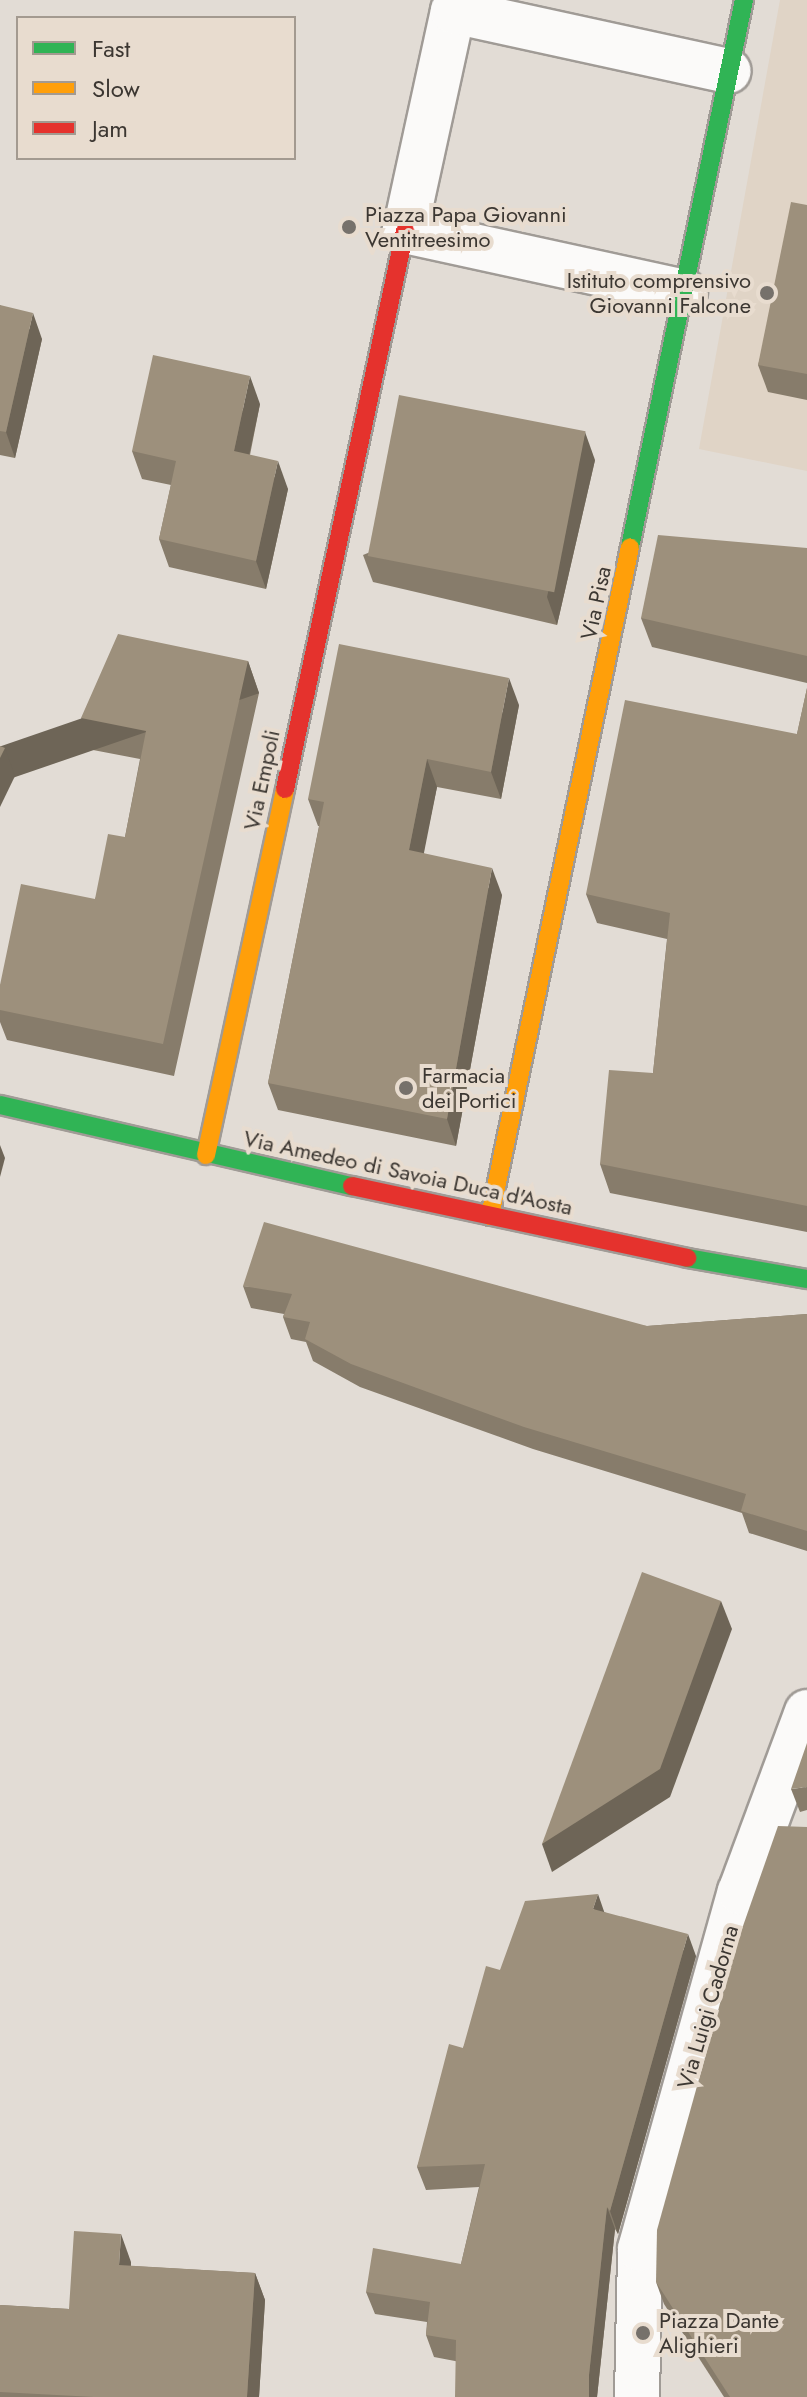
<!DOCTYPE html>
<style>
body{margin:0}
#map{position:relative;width:807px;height:2397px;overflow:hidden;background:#e2dcd5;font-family:Jost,sans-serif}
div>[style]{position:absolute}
.built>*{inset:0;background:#e0d4c6}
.roads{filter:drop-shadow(2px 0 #a09b96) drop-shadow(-2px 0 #a09b96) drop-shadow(0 2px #a09b96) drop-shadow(0 -2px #a09b96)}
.street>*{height:44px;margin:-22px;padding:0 22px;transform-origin:22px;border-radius:22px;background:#fbfaf9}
.fast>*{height:18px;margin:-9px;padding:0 9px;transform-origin:9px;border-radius:9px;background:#30b455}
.slow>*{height:18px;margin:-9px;padding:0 9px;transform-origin:9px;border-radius:9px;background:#ff9f0a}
.jam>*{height:18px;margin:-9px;padding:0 9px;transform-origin:9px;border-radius:9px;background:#e5322d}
.wall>*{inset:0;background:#877c6b}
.shaded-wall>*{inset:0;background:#6e6557;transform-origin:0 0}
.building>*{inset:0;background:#9d907c;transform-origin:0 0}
.dots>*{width:22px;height:22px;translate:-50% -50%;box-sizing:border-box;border:4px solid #e8dccf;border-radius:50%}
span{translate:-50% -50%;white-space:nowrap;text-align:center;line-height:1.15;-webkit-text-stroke:8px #e8dccf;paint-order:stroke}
.poi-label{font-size:22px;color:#3c3732}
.left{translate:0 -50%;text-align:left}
.right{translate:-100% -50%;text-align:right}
.street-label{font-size:22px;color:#3c3732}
.legend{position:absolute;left:16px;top:16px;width:280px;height:144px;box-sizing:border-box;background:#e8dccf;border:2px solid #a39a90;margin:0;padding:10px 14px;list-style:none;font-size:24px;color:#3c3732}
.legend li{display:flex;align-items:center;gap:16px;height:40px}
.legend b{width:40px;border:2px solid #a39a90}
</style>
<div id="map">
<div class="built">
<div style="clip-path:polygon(780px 0,807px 0,807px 471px,699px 449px)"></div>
</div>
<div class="roads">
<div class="street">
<div style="left:685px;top:292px;width:287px;rotate:-167.7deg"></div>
<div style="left:405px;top:231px;width:225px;rotate:-77.7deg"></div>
<div style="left:453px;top:11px;width:282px;rotate:12.3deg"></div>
<div style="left:637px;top:2397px;width:148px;rotate:-88.8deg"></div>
<div style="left:640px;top:2249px;width:371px;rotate:-74.4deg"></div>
<div style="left:740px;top:1892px;width:192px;rotate:-69.6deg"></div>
</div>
<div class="fast">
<div style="left:630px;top:547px;width:559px;rotate:-78.23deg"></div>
<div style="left:0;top:1105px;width:361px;rotate:13deg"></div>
<div style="left:687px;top:1258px;width:122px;rotate:9.9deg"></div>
</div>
<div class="slow">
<div style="left:206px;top:1155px;width:374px;rotate:-77.8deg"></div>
<div style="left:490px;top:1216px;width:683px;rotate:-78.18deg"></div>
</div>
<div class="jam">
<div style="left:285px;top:789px;width:571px;rotate:-77.86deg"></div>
<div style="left:352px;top:1186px;width:343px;rotate:12.1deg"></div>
</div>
</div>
<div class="wall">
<div style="clip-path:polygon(807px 205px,807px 400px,768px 392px,758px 365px)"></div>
<div style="clip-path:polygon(0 305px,42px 339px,15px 458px,0 455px)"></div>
<div style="clip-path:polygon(260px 404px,250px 455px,288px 489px,266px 589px,169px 567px,159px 539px,171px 485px,142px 479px,132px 451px)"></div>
<div style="clip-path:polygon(595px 460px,557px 625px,373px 582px,363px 555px)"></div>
<div style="clip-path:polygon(807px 548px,807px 683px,652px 647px,641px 618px)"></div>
<div style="clip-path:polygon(248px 661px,259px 693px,174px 1076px,7px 1040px,0 1022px,0 985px,95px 899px,125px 837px,140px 759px,93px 750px,81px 718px)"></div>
<div style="clip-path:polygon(807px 688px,807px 1232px,610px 1193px,600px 1164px,653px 1073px,667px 939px,597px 923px,586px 894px,797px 734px)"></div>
<div style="clip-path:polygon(519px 705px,501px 799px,437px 787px,423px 853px,502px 895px,456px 1146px,278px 1110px,268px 1083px,319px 826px,318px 826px,308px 799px)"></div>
<div style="clip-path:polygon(243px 1286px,647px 1326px,807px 1314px,807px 1551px,749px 1533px,742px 1513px,533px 1449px,360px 1387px,313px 1361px,306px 1342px,291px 1339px,283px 1317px,284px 1314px,251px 1308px)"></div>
<div style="clip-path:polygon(807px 1787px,807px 1810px,800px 1812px,791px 1789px)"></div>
<div style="clip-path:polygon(604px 1912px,696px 1956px,618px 2234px,615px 2229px,597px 2397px,455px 2361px,434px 2357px,426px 2335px,427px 2322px,375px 2314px,366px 2292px,461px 2264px,479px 2187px,426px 2190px,417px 2167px,463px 2048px,500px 1970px)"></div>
<div style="clip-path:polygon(131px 2262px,131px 2266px,255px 2273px,265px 2300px,259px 2397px,0 2397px,0 2305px,69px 2309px)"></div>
<div style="clip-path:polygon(656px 2282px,807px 2397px,724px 2397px,664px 2304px)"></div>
</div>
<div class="shaded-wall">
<div style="clip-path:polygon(33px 313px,42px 339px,15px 458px,6px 432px)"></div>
<div style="clip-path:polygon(250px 376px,260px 404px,244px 479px,234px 451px)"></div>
<div style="clip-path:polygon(585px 432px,595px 460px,557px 625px,547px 597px)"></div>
<div style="clip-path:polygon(278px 461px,288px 489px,266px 589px,256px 561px)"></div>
<div style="left:248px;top:661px;width:34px;height:392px;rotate:71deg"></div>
<div style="clip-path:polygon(509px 678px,519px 705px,501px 799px,491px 772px)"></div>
<div style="clip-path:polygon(5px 748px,15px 776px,0 807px,0 758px)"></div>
<div style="clip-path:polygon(427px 759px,437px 787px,419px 878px,409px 850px)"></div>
<div style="clip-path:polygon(492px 868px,502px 895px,456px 1146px,447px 1119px)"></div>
<div style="clip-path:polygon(0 1145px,5px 1158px,0 1177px)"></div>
<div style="clip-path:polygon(721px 1601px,732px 1629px,670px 1797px,552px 1872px,542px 1844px)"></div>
<div style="clip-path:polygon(598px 1894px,606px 1917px,593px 1909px)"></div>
<div style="clip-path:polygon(688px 1934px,696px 1956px,618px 2234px,610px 2211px)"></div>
<div style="clip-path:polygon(607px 2207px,615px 2229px,597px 2397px,589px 2397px,589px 2375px)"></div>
<div style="clip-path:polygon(121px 2234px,131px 2262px,129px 2293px,119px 2265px)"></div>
<div style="clip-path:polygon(255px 2273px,265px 2300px,259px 2397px,247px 2397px)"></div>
</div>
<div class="building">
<div style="clip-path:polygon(791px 202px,807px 205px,807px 374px,758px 365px)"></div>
<div style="clip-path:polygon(0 305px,33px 313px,6px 432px,0 431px)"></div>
<div style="clip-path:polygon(153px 355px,250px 376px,234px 451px,278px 461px,256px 561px,159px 539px,176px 461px,132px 451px)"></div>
<div style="left:399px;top:395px;width:190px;height:164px;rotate:11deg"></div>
<div style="clip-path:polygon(658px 535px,807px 548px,807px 656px,641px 618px)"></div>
<div style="clip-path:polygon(118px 634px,248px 661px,163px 1044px,0 1010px,0 985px,21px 884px,95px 899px,108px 834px,125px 837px,146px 731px,81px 718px)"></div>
<div style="clip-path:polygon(339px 644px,509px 678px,491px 772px,427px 759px,409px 850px,492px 868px,447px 1119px,268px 1083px,324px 802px,308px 799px)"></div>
<div style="clip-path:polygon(807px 688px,807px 1206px,600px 1164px,609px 1070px,653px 1073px,670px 913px,586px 894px,625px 700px,797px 734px)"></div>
<div style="clip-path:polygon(0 746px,5px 748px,0 758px)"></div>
<div style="clip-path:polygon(264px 1222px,647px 1326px,807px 1314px,807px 1531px,741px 1511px,746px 1494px,524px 1427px,351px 1364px,305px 1339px,310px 1322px,283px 1317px,292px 1294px,243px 1286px)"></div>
<div style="clip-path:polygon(642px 1572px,721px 1601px,660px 1769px,542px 1844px)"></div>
<div style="clip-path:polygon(807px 1743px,807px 1787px,791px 1789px)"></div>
<div style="clip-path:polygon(778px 1826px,807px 1827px,807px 2397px,730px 2397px,656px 2282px,657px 2230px,736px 1946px)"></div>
<div style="clip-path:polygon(598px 1894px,593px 1909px,688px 1934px,610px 2211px,607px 2207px,589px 2375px,589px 2397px,455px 2397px,456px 2340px,426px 2335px,430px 2302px,366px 2292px,373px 2248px,461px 2264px,485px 2164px,417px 2167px,449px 2044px,463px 2048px,486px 1966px,500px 1970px,525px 1901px)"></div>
<div style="clip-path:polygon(74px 2231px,121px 2234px,119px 2265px,255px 2273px,247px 2397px,94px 2397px,0 2392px,0 2305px,69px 2309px)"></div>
</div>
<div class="dots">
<div style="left:349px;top:227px;background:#76716b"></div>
<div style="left:767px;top:293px;background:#76716b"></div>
<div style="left:406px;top:1088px;background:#76716b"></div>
<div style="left:643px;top:2333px;background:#76716b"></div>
</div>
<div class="poi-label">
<span class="left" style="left:365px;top:227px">Piazza Papa Giovanni<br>Ventitreesimo</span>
<span class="right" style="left:751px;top:293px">Istituto comprensivo<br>Giovanni Falcone</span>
<span class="left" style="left:422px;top:1088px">Farmacia<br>dei Portici</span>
<span class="left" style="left:659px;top:2333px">Piazza Dante<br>Alighieri</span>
</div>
<div class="street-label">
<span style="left:596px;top:603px;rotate:-78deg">Via Pisa</span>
<span style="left:262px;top:780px;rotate:-78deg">Via Empoli</span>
<span style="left:408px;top:1173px;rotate:12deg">Via Amedeo di Savoia Duca d'Aosta</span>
<span style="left:708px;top:2007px;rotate:-74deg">Via Luigi Cadorna</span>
</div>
<ul class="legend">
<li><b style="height:10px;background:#30b455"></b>Fast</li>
<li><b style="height:10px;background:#ff9f0a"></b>Slow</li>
<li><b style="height:10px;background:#e5322d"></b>Jam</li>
</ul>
</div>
